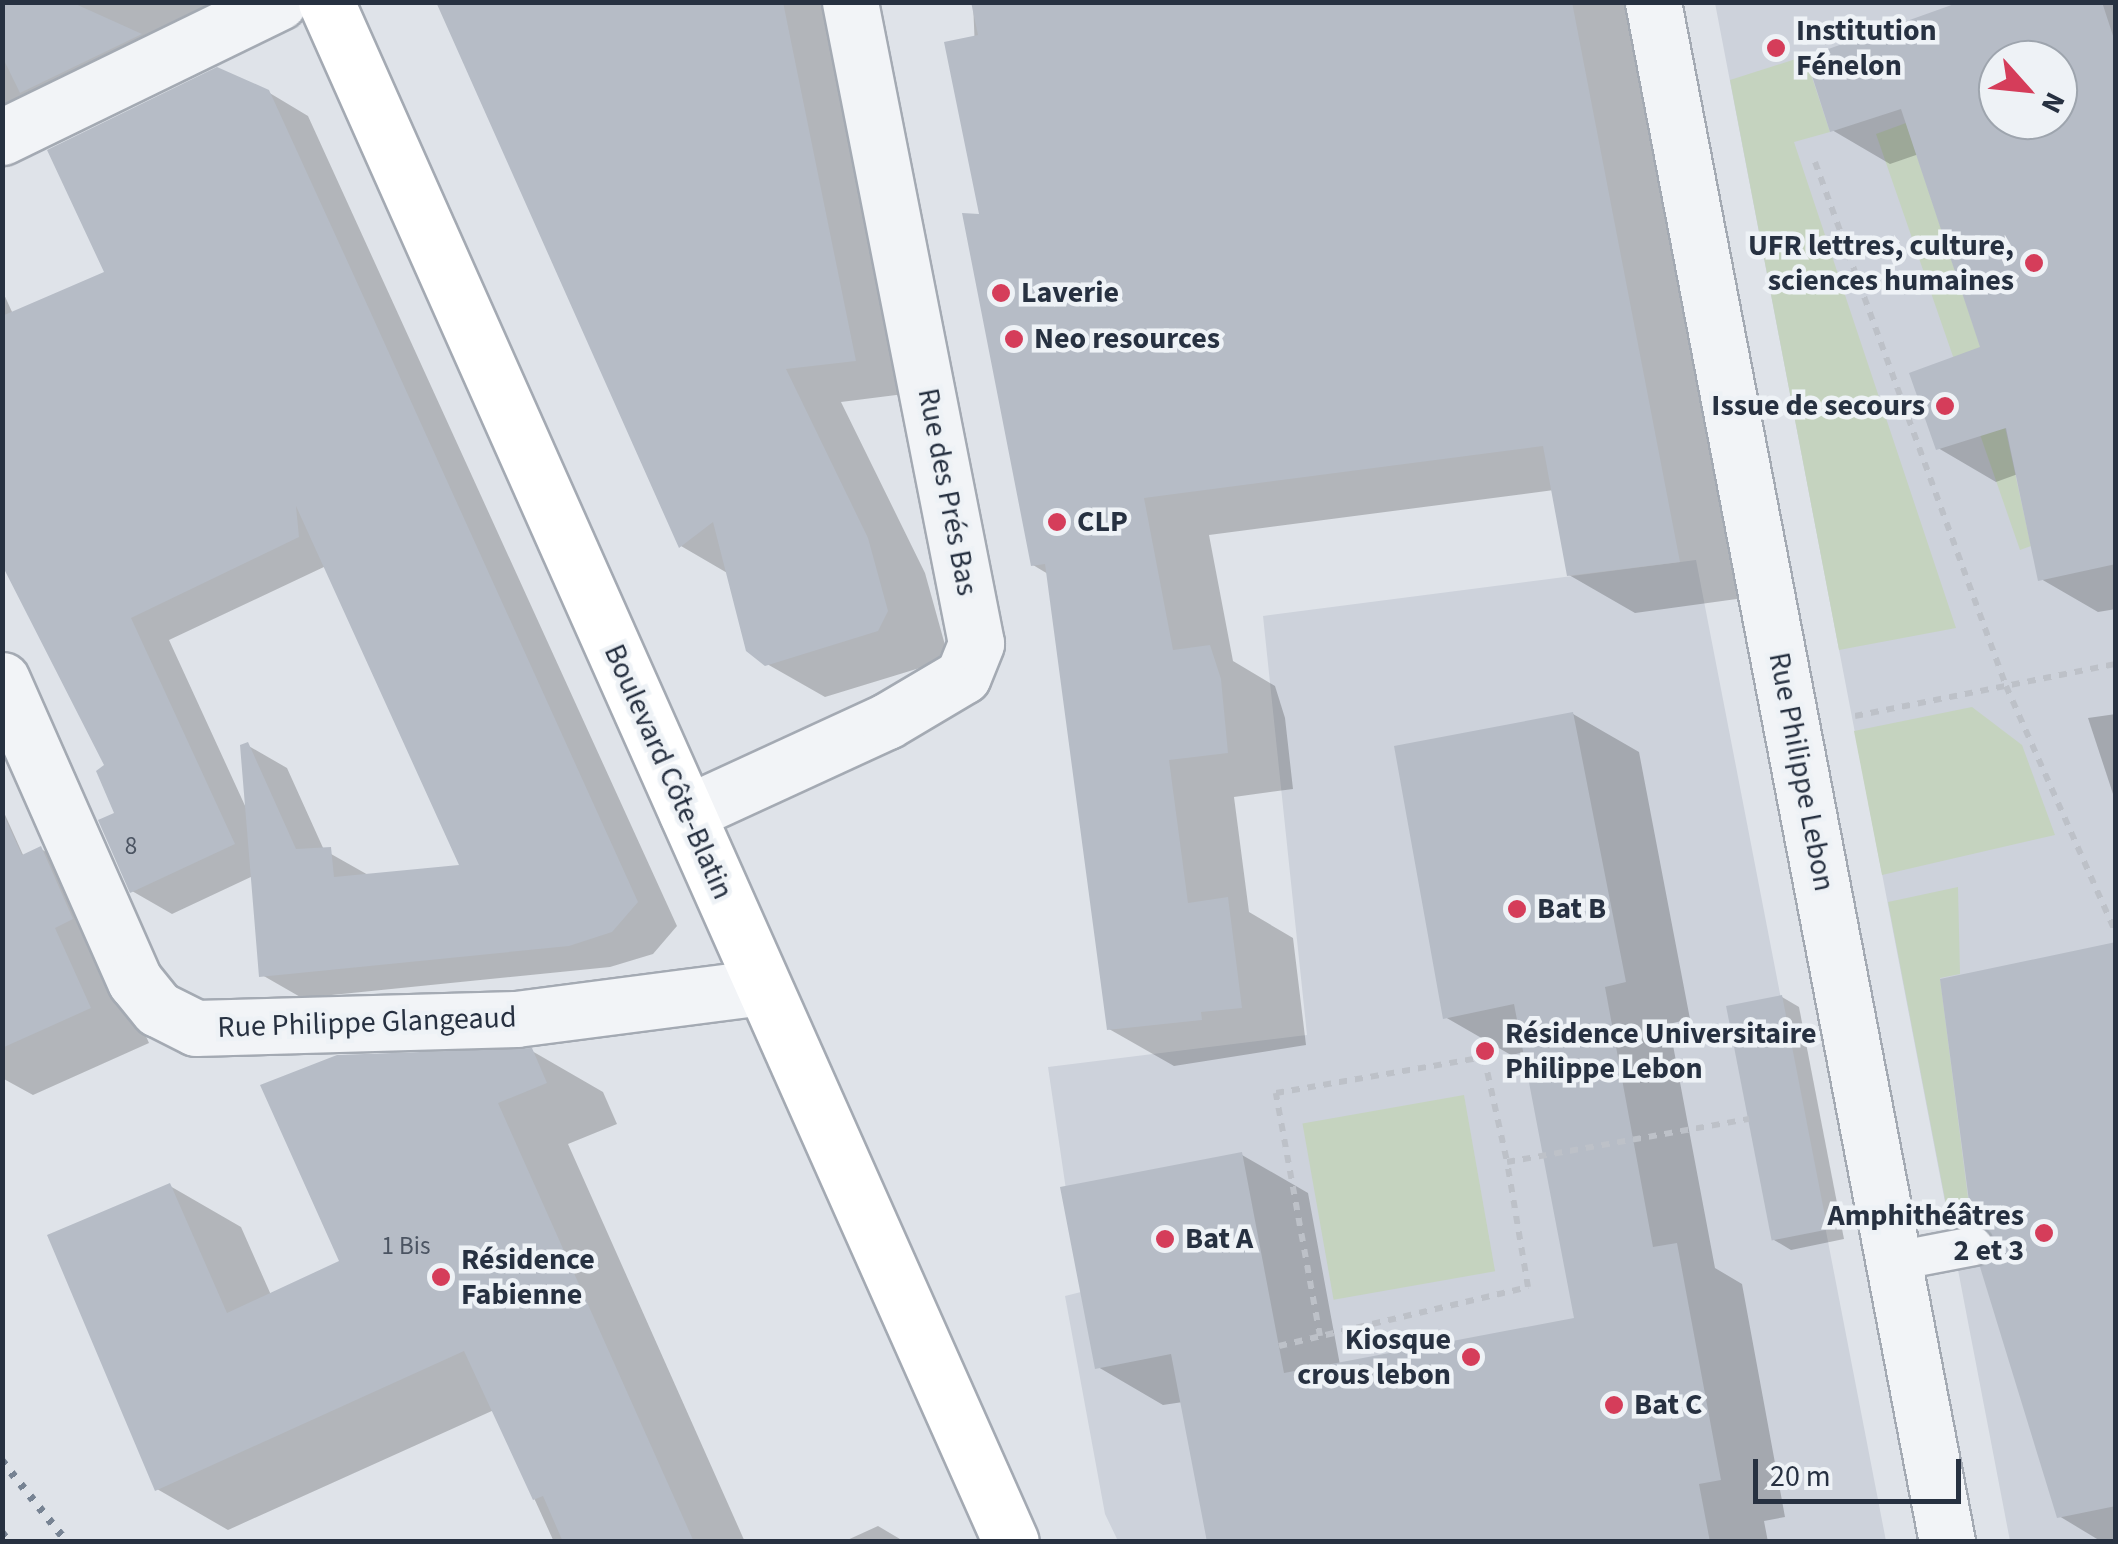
<!DOCTYPE html>
<meta charset="utf-8">
<style>
body{margin:0}
#map{position:relative;width:2118px;height:1544px;overflow:hidden;background:#dfe3e9;font-family:"Source Sans 3",sans-serif}
div>[style]{position:absolute}
.built>*{inset:0;background:#cdd2db}
.green>*{inset:0;background:#c5d3bf;transform-origin:0 0}
.shadow>*{inset:0;background:#0003}
.building>*{inset:0;background:#b6bcc6;transform-origin:0 0}
.path>*{height:6px;margin-top:-3px;transform-origin:0;background:repeating-linear-gradient(90deg,#bdc1c8 0 8px,transparent 0 16px)}
.roads{filter:drop-shadow(2px 0 #a4aab3) drop-shadow(-2px 0 #a4aab3) drop-shadow(0 2px #a4aab3) drop-shadow(0 -2px #a4aab3)}
.service>*{height:38px;margin:-19px;padding:0 19px;transform-origin:19px;border-radius:19px;background:#f2f4f7}
.minor>*{height:55px;margin:-27.5px;padding:0 27.5px;transform-origin:27.5px;border-radius:27.5px;background:#f2f4f7}
.primary>*{height:55px;margin:-27.5px;padding:0 27.5px;transform-origin:27.5px;border-radius:27.5px;background:#fff}
.rail>*{height:8px;margin-top:-4px;transform-origin:0;background:repeating-linear-gradient(90deg,#778393 0 5px,transparent 0 15px)}
.dots>*{width:28px;height:28px;translate:-50% -50%;box-sizing:border-box;border:5px solid #eef2f6;border-radius:50%}
span{translate:-50% -50%;white-space:nowrap;text-align:center;line-height:1.15;-webkit-text-stroke:9px #eef2f6;paint-order:stroke}
.number-label{font-size:25px;color:#4b5462}
.number-label span{-webkit-text-stroke-width:0}
.poi-label{font-size:30px;color:#273141;font-weight:700}
.left{translate:0 -50%;text-align:left}
.right{translate:-100% -50%;text-align:right}
.street-label{font-size:30px;color:#273141}
.frame{position:absolute;inset:0;border:5px solid #273141;pointer-events:none}
.north{position:absolute;left:1978px;top:40px;width:100px;height:100px;box-sizing:border-box;background:#eef2f6;border:2px solid #9ea5ae;border-radius:50%;rotate:117deg;font-size:28px;font-weight:700;line-height:40px;text-align:center;color:#273141}
.north::after{content:'';display:block;margin:auto;width:35px;height:45px;background:#d53d5a;clip-path:polygon(50% 0,100% 100%,50% 72%,0 100%)}
.scale{position:absolute;left:1753px;top:1459px;width:208px;height:45px;box-sizing:border-box;border:5px solid #273141;border-top:0;padding-left:12px;font-size:30px;line-height:35px;white-space:nowrap;color:#273141;-webkit-text-stroke:8px #eef2f6;paint-order:stroke}
</style>
<div id="map">
<div class="built">
<div style="clip-path:polygon(evenodd,1715px 3px,2115px 3px,2115px 1541px,2010px 1541px,1715px 3px,1998px 60px,2058px 60px,2058px 120px,1998px 120px,1998px 60px)"></div>
<div style="clip-path:polygon(1696px 560px,1886px 1541px,1118px 1541px,1105px 1514px,1065px 1296px,1081px 1292px,1048px 1067px,1307px 1035px,1263px 616px)"></div>
</div>
<div class="green">
<div style="clip-path:polygon(1805px 56px,1830px 132px,1794px 142px,1956px 628px,1839px 650px,1730px 80px)"></div>
<div style="clip-path:polygon(1906px 123px,2001px 409px,2031px 546px,2020px 550px,1876px 134px)"></div>
<div style="clip-path:polygon(1972px 707px,2022px 745px,2055px 835px,1882px 875px,1854px 731px)"></div>
<div style="clip-path:polygon(1958px 887px,1960px 974px,1940px 978px,1971px 1221px,1950px 1225px,1888px 902px)"></div>
<div style="left:1464px;top:1095px;width:179px;height:164px;rotate:80deg"></div>
</div>
<div class="shadow">
<div style="clip-path:polygon(2px 2px,254px 2px,2px 126px)"></div>
<div style="clip-path:polygon(438px 2px,832px 2px,912px 393px,841px 402px,925px 573px,945px 645px,936px 663px,825px 697px,767px 664px,729px 574px,681px 546px)"></div>
<div style="clip-path:polygon(973px 2px,1629px 2px,1744px 598px,1635px 613px,1569px 575px,1554px 490px,1209px 535px,1233px 661px,1275px 686px,1285px 718px,1293px 789px,1234px 797px,1249px 912px,1293px 938px,1306px 1045px,1174px 1066px,1109px 1029px,1048px 574px,1033px 565px,982px 216px)"></div>
<div style="clip-path:polygon(evenodd,1971px 2px,2116px 2px,2116px 609px,2098px 612px,2041px 579px,2018px 474px,1996px 482px,1938px 448px,1984px 349px,1919px 154px,1890px 164px,1832px 130px,1971px 2px,1998px 60px,2058px 60px,2058px 120px,1998px 120px,1998px 60px)"></div>
<div style="clip-path:polygon(evenodd,268px 92px,308px 116px,677px 926px,653px 954px,610px 967px,302px 998px,262px 975px,253px 876px,172px 914px,132px 891px,107px 766px,2px 559px,2px 290px,13px 314px,107px 273px,268px 92px,326px 566px,463px 867px,370px 876px,324px 850px,287px 768px,247px 745px,247px 810px,169px 640px,326px 566px)"></div>
<div style="clip-path:polygon(1573px 714px,1639px 752px,1690px 1019px,1669px 1024px,1715px 1268px,1742px 1284px,1785px 1517px,1764px 1521px,1768px 1542px,1210px 1542px,1183px 1402px,1163px 1405px,1098px 1367px,1242px 1155px,1308px 1193px,1340px 1365px,1577px 1320px,1526px 1052px,1511px 1055px,1445px 1017px)"></div>
<div style="clip-path:polygon(2116px 714px,2116px 803px,2088px 718px)"></div>
<div style="clip-path:polygon(2px 808px,24px 857px,41px 849px,101px 884px,113px 962px,149px 1043px,33px 1095px,2px 1078px)"></div>
<div style="clip-path:polygon(2116px 946px,2116px 1542px,2102px 1542px,2059px 1516px,2000px 1242px)"></div>
<div style="clip-path:polygon(1782px 997px,1799px 1007px,1844px 1239px,1791px 1250px,1774px 1240px)"></div>
<div style="clip-path:polygon(532px 1051px,603px 1092px,617px 1124px,568px 1144px,745px 1542px,554px 1542px,494px 1410px,228px 1530px,157px 1489px,170px 1186px,241px 1227px,271px 1295px,342px 1263px)"></div>
<div style="clip-path:polygon(878px 1526px,905px 1542px,843px 1542px)"></div>
</div>
<div class="building">
<div style="clip-path:polygon(2px 2px,71px 2px,142px 34px,20px 93px,2px 56px)"></div>
<div style="clip-path:polygon(436px 2px,783px 2px,856px 361px,786px 369px,868px 538px,888px 611px,878px 631px,765px 666px,746px 651px,713px 522px,679px 548px)"></div>
<div style="clip-path:polygon(971px 2px,1572px 2px,1680px 562px,1567px 576px,1543px 446px,1144px 498px,1173px 650px,1210px 645px,1221px 679px,1228px 753px,1169px 760px,1188px 903px,1228px 897px,1242px 1008px,1201px 1012px,1202px 1020px,1107px 1030px,1045px 564px,1031px 566px,962px 213px,979px 214px,944px 42px,978px 35px)"></div>
<div style="clip-path:polygon(evenodd,1960px 2px,2102px 2px,2116px 45px,2116px 564px,2038px 581px,2006px 428px,1936px 450px,1909px 373px,1980px 347px,1901px 109px,1830px 132px,1806px 57px,1960px 2px,1998px 60px,2058px 60px,2058px 120px,1998px 120px,1998px 60px)"></div>
<div style="clip-path:polygon(217px 67px,269px 90px,350px 267px,638px 902px,612px 932px,569px 946px,259px 977px,240px 745px,248px 742px,296px 849px,331px 847px,334px 877px,459px 865px,296px 506px,299px 537px,131px 618px,235px 844px,130px 893px,98px 820px,114px 813px,96px 771px,104px 765px,2px 565px,2px 316px,104px 272px,47px 150px)"></div>
<div style="clip-path:polygon(1573px 712px,1626px 982px,1605px 987px,1653px 1247px,1677px 1243px,1721px 1480px,1699px 1484px,1710px 1542px,1207px 1542px,1171px 1354px,1095px 1369px,1060px 1187px,1242px 1152px,1284px 1373px,1574px 1318px,1514px 1004px,1443px 1019px,1394px 746px)"></div>
<div style="clip-path:polygon(2px 811px,22px 855px,41px 846px,73px 919px,55px 928px,91px 1008px,2px 1048px)"></div>
<div style="clip-path:polygon(2116px 942px,2116px 1506px,2057px 1518px,1980px 1267px,1996px 1243px,1972px 1224px,1940px 979px)"></div>
<div style="left:1782px;top:995px;width:239px;height:57px;rotate:79deg"></div>
<div style="clip-path:polygon(532px 1048px,547px 1083px,498px 1103px,694px 1542px,563px 1542px,543px 1496px,533px 1500px,464px 1351px,155px 1491px,47px 1235px,170px 1183px,227px 1313px,339px 1261px,260px 1085px,337px 1055px)"></div>
</div>
<div class="path">
<div style="left:1815px;top:162px;width:558px;rotate:69.97deg"></div>
<div style="left:2006px;top:686px;width:270px;rotate:66deg"></div>
<div style="left:1855px;top:716px;width:266px;rotate:-11.3deg"></div>
<div style="left:1320px;top:1336px;width:247px;rotate:-100.3deg"></div>
<div style="left:1276px;top:1093px;width:211px;rotate:-9.8deg"></div>
<div style="left:1484px;top:1057px;width:107px;rotate:77.6deg"></div>
<div style="left:1279px;top:1346px;width:256px;rotate:-13.3deg"></div>
<div style="left:1528px;top:1287px;width:127px;rotate:-99.5deg"></div>
<div style="left:1507px;top:1162px;width:246px;rotate:-10.1deg"></div>
</div>
<div class="roads">
<div class="service">
<div style="left:1896px;top:1261px;width:79px;rotate:-10.9deg"></div>
</div>
<div class="minor">
<div style="left:1653px;top:2px;width:1568px;rotate:79.19deg"></div>
<div style="left:2px;top:137px;width:308px;rotate:-26deg"></div>
<div style="left:2px;top:680px;width:329px;rotate:66.2deg"></div>
<div style="left:135px;top:981px;width:36px;rotate:51deg"></div>
<div style="left:158px;top:1009px;width:42px;rotate:26.6deg"></div>
<div style="left:196px;top:1028px;width:320px;rotate:-1.6deg"></div>
<div style="left:516px;top:1019px;width:249px;rotate:-7.4deg"></div>
<div style="left:687px;top:813px;width:220px;rotate:-24.7deg"></div>
<div style="left:887px;top:721px;width:88px;rotate:-30.6deg"></div>
<div style="left:963px;top:676px;width:35px;rotate:-68deg"></div>
<div style="left:976px;top:643px;width:653px;rotate:-101.12deg"></div>
</div>
<div class="primary">
<div style="left:326px;top:2px;width:1685px;rotate:66.02deg"></div>
</div>
</div>
<div class="rail">
<div style="left:2px;top:1461px;width:104px;rotate:51.3deg"></div>
<div style="left:2px;top:1533px;width:11px;rotate:52deg"></div>
</div>
<div class="dots">
<div style="left:1776px;top:48px;background:#d53d5a"></div>
<div style="left:2034px;top:263px;background:#d53d5a"></div>
<div style="left:1001px;top:293px;background:#d53d5a"></div>
<div style="left:1014px;top:339px;background:#d53d5a"></div>
<div style="left:1945px;top:406px;background:#d53d5a"></div>
<div style="left:1057px;top:522px;background:#d53d5a"></div>
<div style="left:1517px;top:909px;background:#d53d5a"></div>
<div style="left:1485px;top:1051px;background:#d53d5a"></div>
<div style="left:2044px;top:1233px;background:#d53d5a"></div>
<div style="left:1165px;top:1239px;background:#d53d5a"></div>
<div style="left:441px;top:1277px;background:#d53d5a"></div>
<div style="left:1471px;top:1357px;background:#d53d5a"></div>
<div style="left:1614px;top:1405px;background:#d53d5a"></div>
</div>
<div class="number-label">
<span style="left:131px;top:846px">8</span>
<span style="left:406px;top:1246px">1 Bis</span>
</div>
<div class="poi-label">
<span class="left" style="left:1796px;top:48px">Institution<br>Fénelon</span>
<span class="right" style="left:2014px;top:263px">UFR lettres, culture,<br>sciences humaines</span>
<span class="left" style="left:1021px;top:293px">Laverie</span>
<span class="left" style="left:1034px;top:339px">Neo resources</span>
<span class="right" style="left:1925px;top:406px">Issue de secours</span>
<span class="left" style="left:1077px;top:522px">CLP</span>
<span class="left" style="left:1537px;top:909px">Bat B</span>
<span class="left" style="left:1505px;top:1051px">Résidence Universitaire<br>Philippe Lebon</span>
<span class="right" style="left:2024px;top:1233px">Amphithéâtres<br>2 et 3</span>
<span class="left" style="left:1185px;top:1239px">Bat A</span>
<span class="left" style="left:461px;top:1277px">Résidence<br>Fabienne</span>
<span class="right" style="left:1451px;top:1357px">Kiosque<br>crous lebon</span>
<span class="left" style="left:1634px;top:1405px">Bat C</span>
</div>
<div class="street-label">
<span style="left:947px;top:492px;rotate:79deg">Rue des Prés Bas</span>
<span style="left:668px;top:772px;rotate:66deg">Boulevard Côte-Blatin</span>
<span style="left:1801px;top:772px;rotate:79deg">Rue Philippe Lebon</span>
<span style="left:367px;top:1023px;rotate:-2deg">Rue Philippe Glangeaud</span>
</div>
<div class="frame"></div>
<div class="north">N</div>
<div class="scale">20 m</div>
</div>
